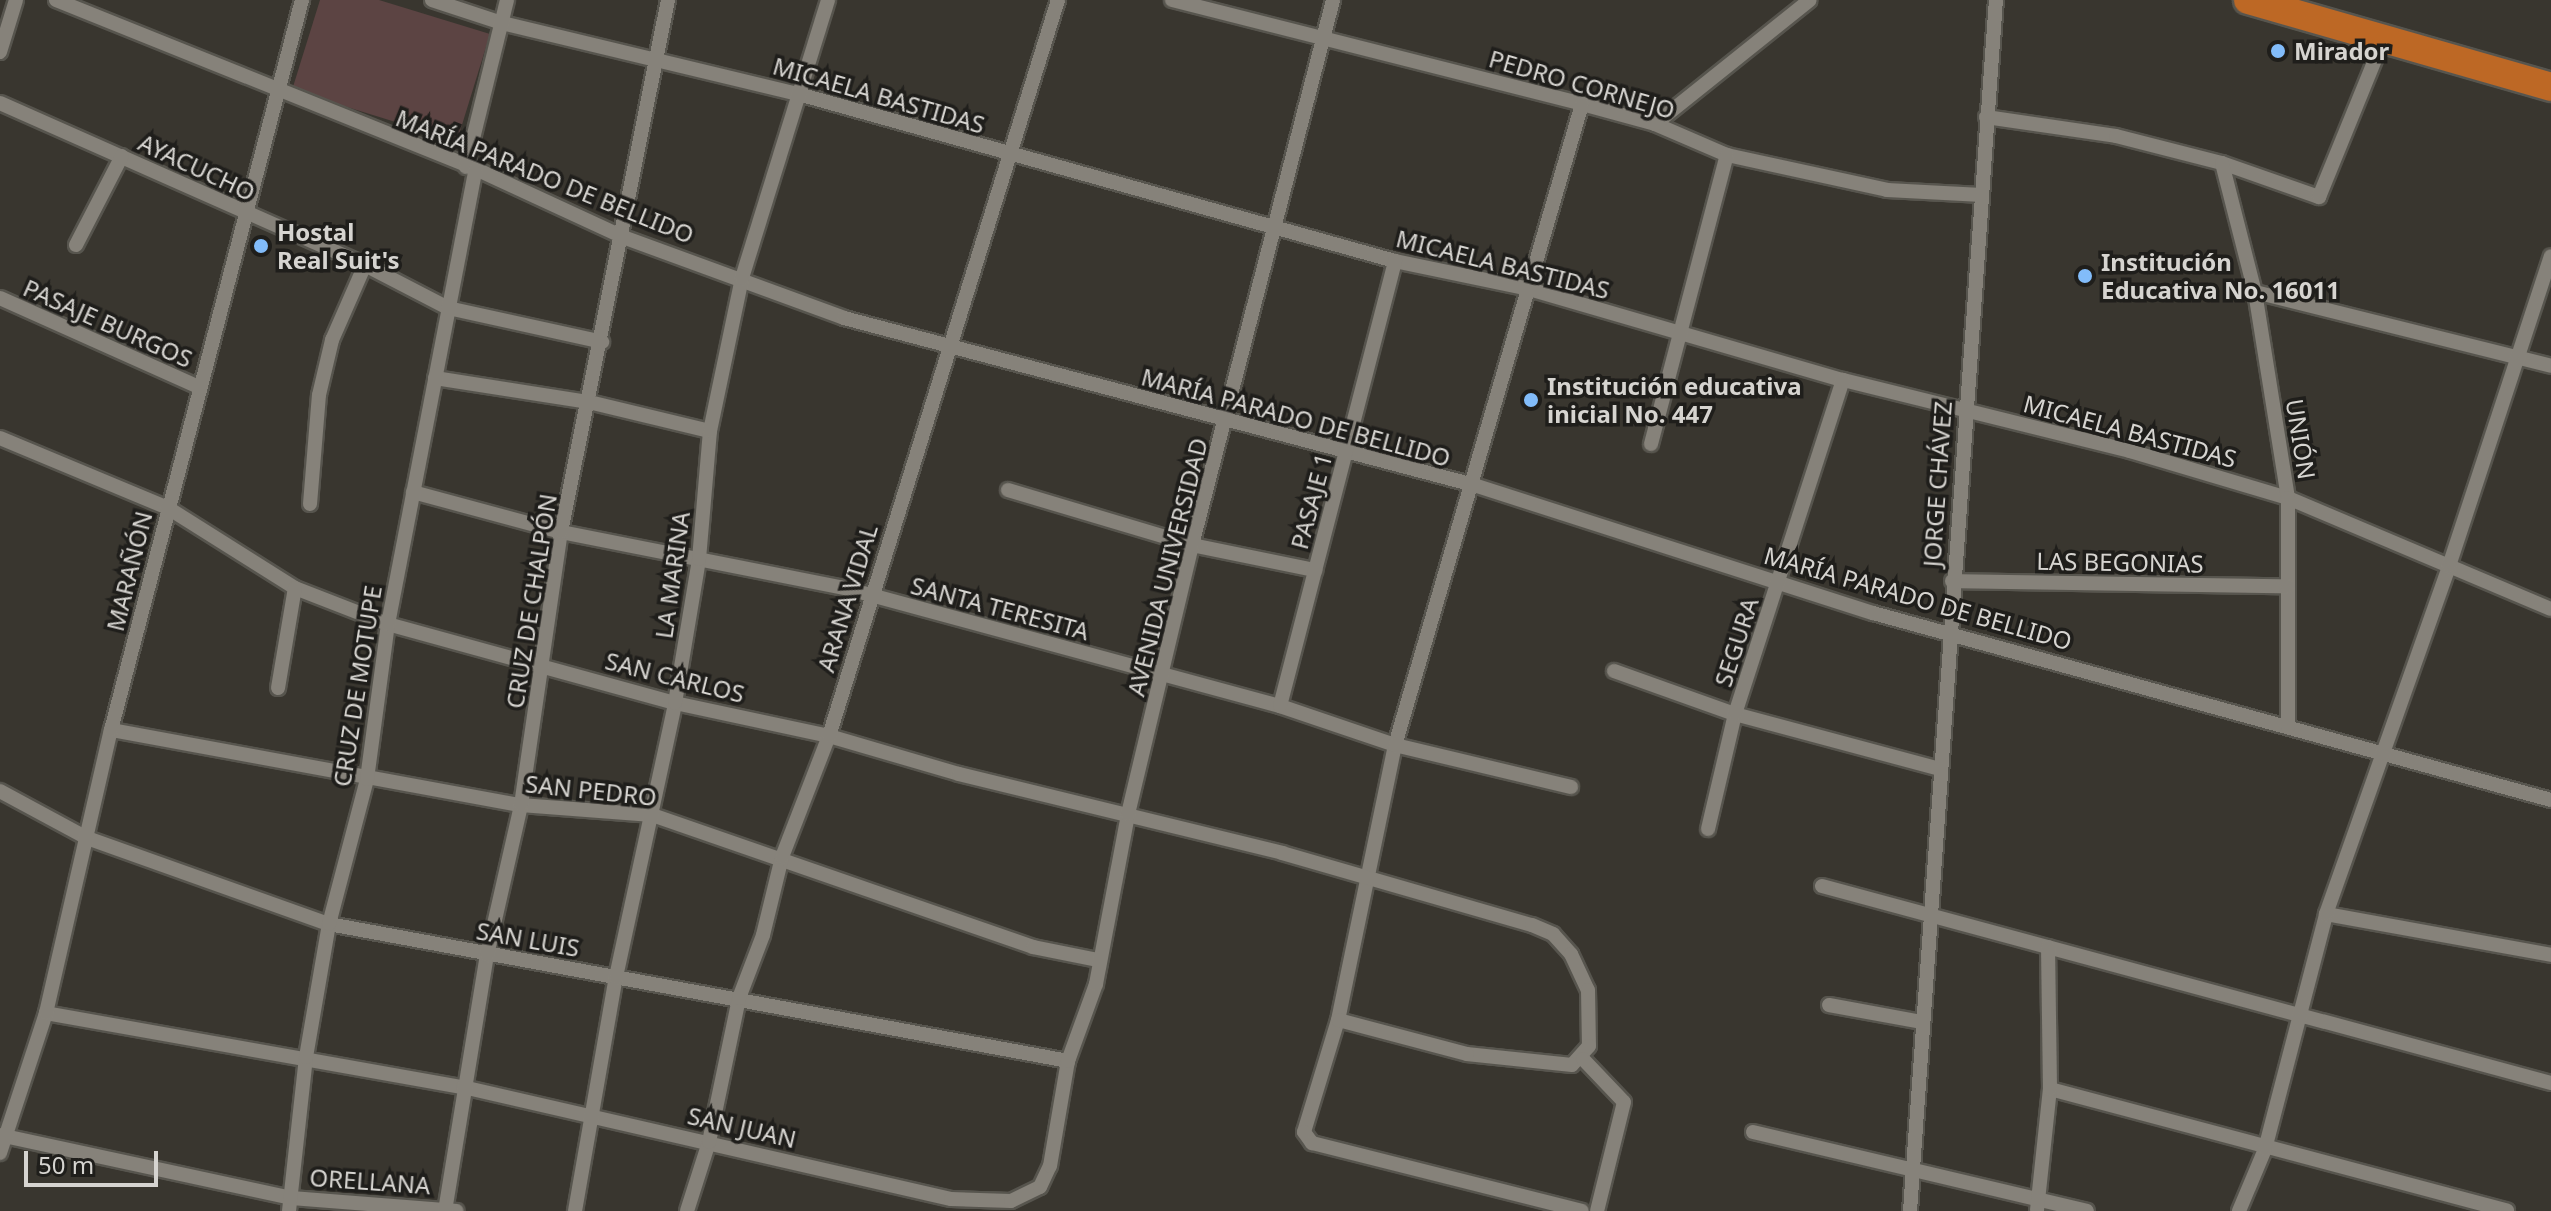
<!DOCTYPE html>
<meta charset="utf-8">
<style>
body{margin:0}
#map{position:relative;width:2551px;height:1211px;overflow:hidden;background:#39362f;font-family:"Noto Sans",sans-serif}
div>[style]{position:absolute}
.green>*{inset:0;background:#5c4443}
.roads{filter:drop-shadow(2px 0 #57554e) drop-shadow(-2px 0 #57554e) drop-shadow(0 2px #57554e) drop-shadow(0 -2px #57554e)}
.street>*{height:14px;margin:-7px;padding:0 7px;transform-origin:7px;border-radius:7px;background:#86827a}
.highway>*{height:28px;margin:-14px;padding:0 14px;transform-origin:14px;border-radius:14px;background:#bd6825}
.dots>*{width:22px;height:22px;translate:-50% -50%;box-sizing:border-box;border:4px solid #1f1e1b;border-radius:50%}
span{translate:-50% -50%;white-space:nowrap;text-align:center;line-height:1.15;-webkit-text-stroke:7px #1f1e1b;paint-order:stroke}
.poi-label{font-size:24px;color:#d6d4d0;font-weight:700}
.left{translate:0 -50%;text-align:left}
.street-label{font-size:24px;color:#d6d4d0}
.scale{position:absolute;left:24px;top:1151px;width:134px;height:36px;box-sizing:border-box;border:4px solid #d6d4d0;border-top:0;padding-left:10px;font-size:24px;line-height:28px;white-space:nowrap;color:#d6d4d0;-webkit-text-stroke:6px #1f1e1b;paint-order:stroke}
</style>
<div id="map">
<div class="green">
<div style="clip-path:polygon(320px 0,379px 0,490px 34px,457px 141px,292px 90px)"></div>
</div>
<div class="roads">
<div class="street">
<div style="left:56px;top:0;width:453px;rotate:21.9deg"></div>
<div style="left:476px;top:169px;width:162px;rotate:24.8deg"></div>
<div style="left:623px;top:237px;width:235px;rotate:20.1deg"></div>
<div style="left:844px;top:318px;width:652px;rotate:14.85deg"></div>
<div style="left:1474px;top:485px;width:419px;rotate:17.8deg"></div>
<div style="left:1873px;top:613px;width:703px;rotate:15.42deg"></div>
<div style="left:432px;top:0;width:74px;rotate:18.2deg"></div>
<div style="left:502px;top:23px;width:309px;rotate:13.5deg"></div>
<div style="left:802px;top:95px;width:616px;rotate:15.64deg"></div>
<div style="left:1395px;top:261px;width:137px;rotate:11.8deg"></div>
<div style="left:1529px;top:289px;width:327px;rotate:16.2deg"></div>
<div style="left:1843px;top:380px;width:296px;rotate:13.9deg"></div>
<div style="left:2130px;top:451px;width:165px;rotate:16.6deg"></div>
<div style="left:2288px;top:498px;width:285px;rotate:22.9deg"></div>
<div style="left:1172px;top:0;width:423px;rotate:14.2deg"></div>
<div style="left:1582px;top:104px;width:76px;rotate:15.3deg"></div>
<div style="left:1655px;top:124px;width:78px;rotate:23.3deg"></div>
<div style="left:1727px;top:155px;width:164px;rotate:12.3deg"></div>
<div style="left:1887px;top:190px;width:95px;rotate:3deg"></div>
<div style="left:0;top:52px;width:54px;rotate:-72.9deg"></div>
<div style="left:0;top:103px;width:399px;rotate:23.9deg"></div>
<div style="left:365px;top:265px;width:93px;rotate:27.4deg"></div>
<div style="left:448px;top:308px;width:158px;rotate:12.4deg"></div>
<div style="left:1582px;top:104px;width:668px;rotate:106.26deg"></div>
<div style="left:1395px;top:745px;width:281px;rotate:101.7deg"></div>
<div style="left:1338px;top:1020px;width:117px;rotate:106.9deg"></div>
<div style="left:1304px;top:1132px;width:14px;rotate:54deg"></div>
<div style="left:1312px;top:1143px;width:278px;rotate:14.1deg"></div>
<div style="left:1986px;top:117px;width:131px;rotate:8.3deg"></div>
<div style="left:2116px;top:136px;width:109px;rotate:14.3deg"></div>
<div style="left:2222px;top:163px;width:103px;rotate:19.3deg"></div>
<div style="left:2319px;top:197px;width:170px;rotate:-67.8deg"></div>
<div style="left:1655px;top:124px;width:198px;rotate:-38.7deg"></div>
<div style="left:2222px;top:163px;width:133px;rotate:75.7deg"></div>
<div style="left:2255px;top:292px;width:209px;rotate:80.9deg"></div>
<div style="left:2288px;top:498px;width:229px;rotate:90deg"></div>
<div style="left:466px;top:167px;width:172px;rotate:-76.2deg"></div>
<div style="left:76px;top:245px;width:100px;rotate:-62.7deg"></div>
<div style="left:2255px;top:292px;width:305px;rotate:14deg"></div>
<div style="left:0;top:298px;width:218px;rotate:24.1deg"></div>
<div style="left:435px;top:378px;width:156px;rotate:8.9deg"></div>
<div style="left:589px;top:402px;width:124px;rotate:13.5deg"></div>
<div style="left:0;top:438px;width:182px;rotate:22.6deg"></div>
<div style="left:168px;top:508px;width:150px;rotate:32.2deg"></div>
<div style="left:295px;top:588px;width:100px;rotate:21.2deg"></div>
<div style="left:388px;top:624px;width:298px;rotate:15.4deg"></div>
<div style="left:675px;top:703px;width:157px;rotate:12.1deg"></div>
<div style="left:829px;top:736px;width:135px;rotate:16.3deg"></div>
<div style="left:959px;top:774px;width:333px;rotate:13.7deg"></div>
<div style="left:1282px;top:853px;width:260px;rotate:16.1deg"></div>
<div style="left:1532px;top:925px;width:23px;rotate:23deg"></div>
<div style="left:1553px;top:934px;width:27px;rotate:48deg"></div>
<div style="left:1571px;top:954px;width:40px;rotate:65deg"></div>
<div style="left:1588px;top:990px;width:56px;rotate:89deg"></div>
<div style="left:1589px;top:1046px;width:25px;rotate:132deg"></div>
<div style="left:1572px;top:1065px;width:106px;rotate:-174deg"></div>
<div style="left:1467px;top:1054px;width:133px;rotate:-165.2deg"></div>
<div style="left:1651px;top:444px;width:299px;rotate:-75.3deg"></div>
<div style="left:1008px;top:490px;width:192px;rotate:16.6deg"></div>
<div style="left:1192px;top:545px;width:126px;rotate:11.5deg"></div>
<div style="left:413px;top:492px;width:153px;rotate:15.1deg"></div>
<div style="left:561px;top:532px;width:294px;rotate:11.2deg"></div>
<div style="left:849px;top:589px;width:447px;rotate:15.2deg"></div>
<div style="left:1280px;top:706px;width:121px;rotate:18.7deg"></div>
<div style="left:1395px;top:745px;width:181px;rotate:13.4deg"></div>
<div style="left:310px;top:504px;width:109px;rotate:-85.3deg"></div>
<div style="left:319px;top:395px;width:57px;rotate:-76.7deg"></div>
<div style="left:332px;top:340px;width:82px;rotate:-66.3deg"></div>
<div style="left:1952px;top:581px;width:336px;rotate:0.9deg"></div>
<div style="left:1614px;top:671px;width:128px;rotate:19.6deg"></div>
<div style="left:1735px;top:714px;width:209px;rotate:15deg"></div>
<div style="left:278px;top:688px;width:101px;rotate:-80.4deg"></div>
<div style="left:1280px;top:706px;width:460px;rotate:-75.5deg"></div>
<div style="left:111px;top:730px;width:417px;rotate:10.4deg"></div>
<div style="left:521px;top:805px;width:131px;rotate:4.4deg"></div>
<div style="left:652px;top:815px;width:403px;rotate:19.1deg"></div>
<div style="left:1033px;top:947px;width:66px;rotate:11.3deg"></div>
<div style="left:0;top:791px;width:99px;rotate:28.4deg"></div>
<div style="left:87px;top:838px;width:257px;rotate:19.6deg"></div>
<div style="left:329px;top:924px;width:752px;rotate:10.5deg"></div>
<div style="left:1708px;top:829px;width:118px;rotate:-76.8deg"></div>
<div style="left:1735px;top:714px;width:351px;rotate:-72.1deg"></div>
<div style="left:1822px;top:886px;width:755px;rotate:15.12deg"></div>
<div style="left:2326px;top:914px;width:229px;rotate:10.3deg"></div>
<div style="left:1829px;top:1005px;width:95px;rotate:10.4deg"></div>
<div style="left:46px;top:1013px;width:424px;rotate:10.1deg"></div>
<div style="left:463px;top:1087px;width:501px;rotate:12.93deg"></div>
<div style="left:951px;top:1199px;width:60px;rotate:1.9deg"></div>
<div style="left:1011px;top:1201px;width:32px;rotate:-26deg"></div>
<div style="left:1040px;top:1187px;width:23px;rotate:-65deg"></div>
<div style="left:1050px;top:1166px;width:107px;rotate:-80.3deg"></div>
<div style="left:1068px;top:1061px;width:82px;rotate:-70deg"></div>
<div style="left:1096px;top:984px;width:173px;rotate:-79.3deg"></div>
<div style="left:1128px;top:814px;width:277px;rotate:-76.6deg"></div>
<div style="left:1192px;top:545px;width:563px;rotate:-75.49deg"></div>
<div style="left:1583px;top:1059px;width:59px;rotate:46.4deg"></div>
<div style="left:1624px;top:1102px;width:112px;rotate:103.9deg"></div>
<div style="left:2050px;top:1089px;width:473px;rotate:14.9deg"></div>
<div style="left:1753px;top:1132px;width:343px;rotate:13.3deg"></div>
<div style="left:0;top:1135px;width:299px;rotate:12.2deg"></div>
<div style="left:292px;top:1198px;width:165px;rotate:4.5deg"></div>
<div style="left:0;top:1153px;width:147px;rotate:-71.8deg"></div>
<div style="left:46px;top:1013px;width:290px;rotate:-77.1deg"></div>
<div style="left:111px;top:730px;width:755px;rotate:-75.34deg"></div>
<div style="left:2037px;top:1210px;width:122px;rotate:-83.9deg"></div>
<div style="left:2050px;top:1089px;width:142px;rotate:-90.8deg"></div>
<div style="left:289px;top:1211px;width:155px;rotate:-83.7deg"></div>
<div style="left:306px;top:1057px;width:135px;rotate:-80.2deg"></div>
<div style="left:329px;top:924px;width:150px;rotate:-75.3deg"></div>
<div style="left:367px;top:779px;width:156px;rotate:-82.3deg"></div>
<div style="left:388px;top:624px;width:463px;rotate:-79.1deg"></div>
<div style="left:445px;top:1211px;width:259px;rotate:-80.7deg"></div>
<div style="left:487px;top:955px;width:154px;rotate:-77.2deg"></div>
<div style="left:521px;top:805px;width:276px;rotate:-81.7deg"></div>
<div style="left:561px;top:532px;width:543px;rotate:-78.63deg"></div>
<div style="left:575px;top:1211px;width:238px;rotate:-80.1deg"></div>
<div style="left:616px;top:977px;width:280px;rotate:-77.8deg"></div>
<div style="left:675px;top:703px;width:146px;rotate:-80.5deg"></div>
<div style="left:699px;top:559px;width:128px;rotate:-85.1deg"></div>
<div style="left:710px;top:431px;width:156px;rotate:-78.2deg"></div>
<div style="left:742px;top:278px;width:291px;rotate:-72.8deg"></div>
<div style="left:687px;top:1211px;width:72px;rotate:-72.3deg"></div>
<div style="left:709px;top:1142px;width:147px;rotate:-78.2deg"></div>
<div style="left:739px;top:998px;width:67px;rotate:-69.1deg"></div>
<div style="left:763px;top:935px;width:80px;rotate:-76.3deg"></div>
<div style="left:782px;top:857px;width:130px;rotate:-68.8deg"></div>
<div style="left:829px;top:736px;width:771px;rotate:-72.72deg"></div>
<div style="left:1910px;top:1211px;width:1214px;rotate:-85.94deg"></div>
<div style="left:2239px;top:1211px;width:67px;rotate:-67.2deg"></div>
<div style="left:2265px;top:1149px;width:243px;rotate:-75.4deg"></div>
<div style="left:2326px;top:914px;width:369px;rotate:-70.5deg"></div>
<div style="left:2449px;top:566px;width:326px;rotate:-71.8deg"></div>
</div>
<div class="highway">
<div style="left:2248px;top:0;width:315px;rotate:16deg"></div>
</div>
</div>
<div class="dots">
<div style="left:2278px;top:51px;background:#82bcfa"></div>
<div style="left:261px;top:246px;background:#82bcfa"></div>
<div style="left:2085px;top:276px;background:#82bcfa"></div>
<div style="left:1531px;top:400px;background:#82bcfa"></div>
</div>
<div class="poi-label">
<span class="left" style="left:2294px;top:51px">Mirador</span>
<span class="left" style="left:277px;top:246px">Hostal<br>Real Suit's</span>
<span class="left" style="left:2101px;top:276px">Institución<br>Educativa No. 16011</span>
<span class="left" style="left:1547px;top:400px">Institución educativa<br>inicial No. 447</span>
</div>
<div class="street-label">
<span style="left:1582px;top:84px;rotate:16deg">PEDRO CORNEJO</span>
<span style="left:879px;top:95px;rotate:16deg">MICAELA BASTIDAS</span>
<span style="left:197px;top:167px;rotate:25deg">AYACUCHO</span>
<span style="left:545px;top:176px;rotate:22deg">MARÍA PARADO DE BELLIDO</span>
<span style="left:1503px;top:264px;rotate:14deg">MICAELA BASTIDAS</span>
<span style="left:108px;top:323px;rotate:24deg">PASAJE BURGOS</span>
<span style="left:1296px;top:417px;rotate:15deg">MARÍA PARADO DE BELLIDO</span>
<span style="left:2130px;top:431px;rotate:15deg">MICAELA BASTIDAS</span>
<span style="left:2301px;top:439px;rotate:81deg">UNIÓN</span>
<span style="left:1937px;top:484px;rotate:-86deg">JORGE CHÁVEZ</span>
<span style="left:1311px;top:501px;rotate:-75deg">PASAJE 1</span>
<span style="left:2120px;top:562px;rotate:1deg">LAS BEGONIAS</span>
<span style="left:1167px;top:567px;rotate:-76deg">AVENIDA UNIVERSIDAD</span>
<span style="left:129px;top:571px;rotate:-76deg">MARAÑÓN</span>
<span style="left:672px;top:575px;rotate:-82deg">LA MARINA</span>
<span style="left:847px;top:598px;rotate:-73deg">ARANA VIDAL</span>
<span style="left:1918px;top:598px;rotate:16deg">MARÍA PARADO DE BELLIDO</span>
<span style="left:531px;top:601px;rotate:-81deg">CRUZ DE CHALPÓN</span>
<span style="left:1000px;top:608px;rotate:15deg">SANTA TERESITA</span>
<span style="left:1736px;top:642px;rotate:-72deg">SEGURA</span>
<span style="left:675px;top:677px;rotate:14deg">SAN CARLOS</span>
<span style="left:357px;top:686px;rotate:-81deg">CRUZ DE MOTUPE</span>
<span style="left:591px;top:790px;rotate:6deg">SAN PEDRO</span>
<span style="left:528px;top:939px;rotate:10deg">SAN LUIS</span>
<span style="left:742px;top:1127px;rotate:13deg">SAN JUAN</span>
<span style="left:370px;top:1181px;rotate:4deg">ORELLANA</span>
</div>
<div class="scale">50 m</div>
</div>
